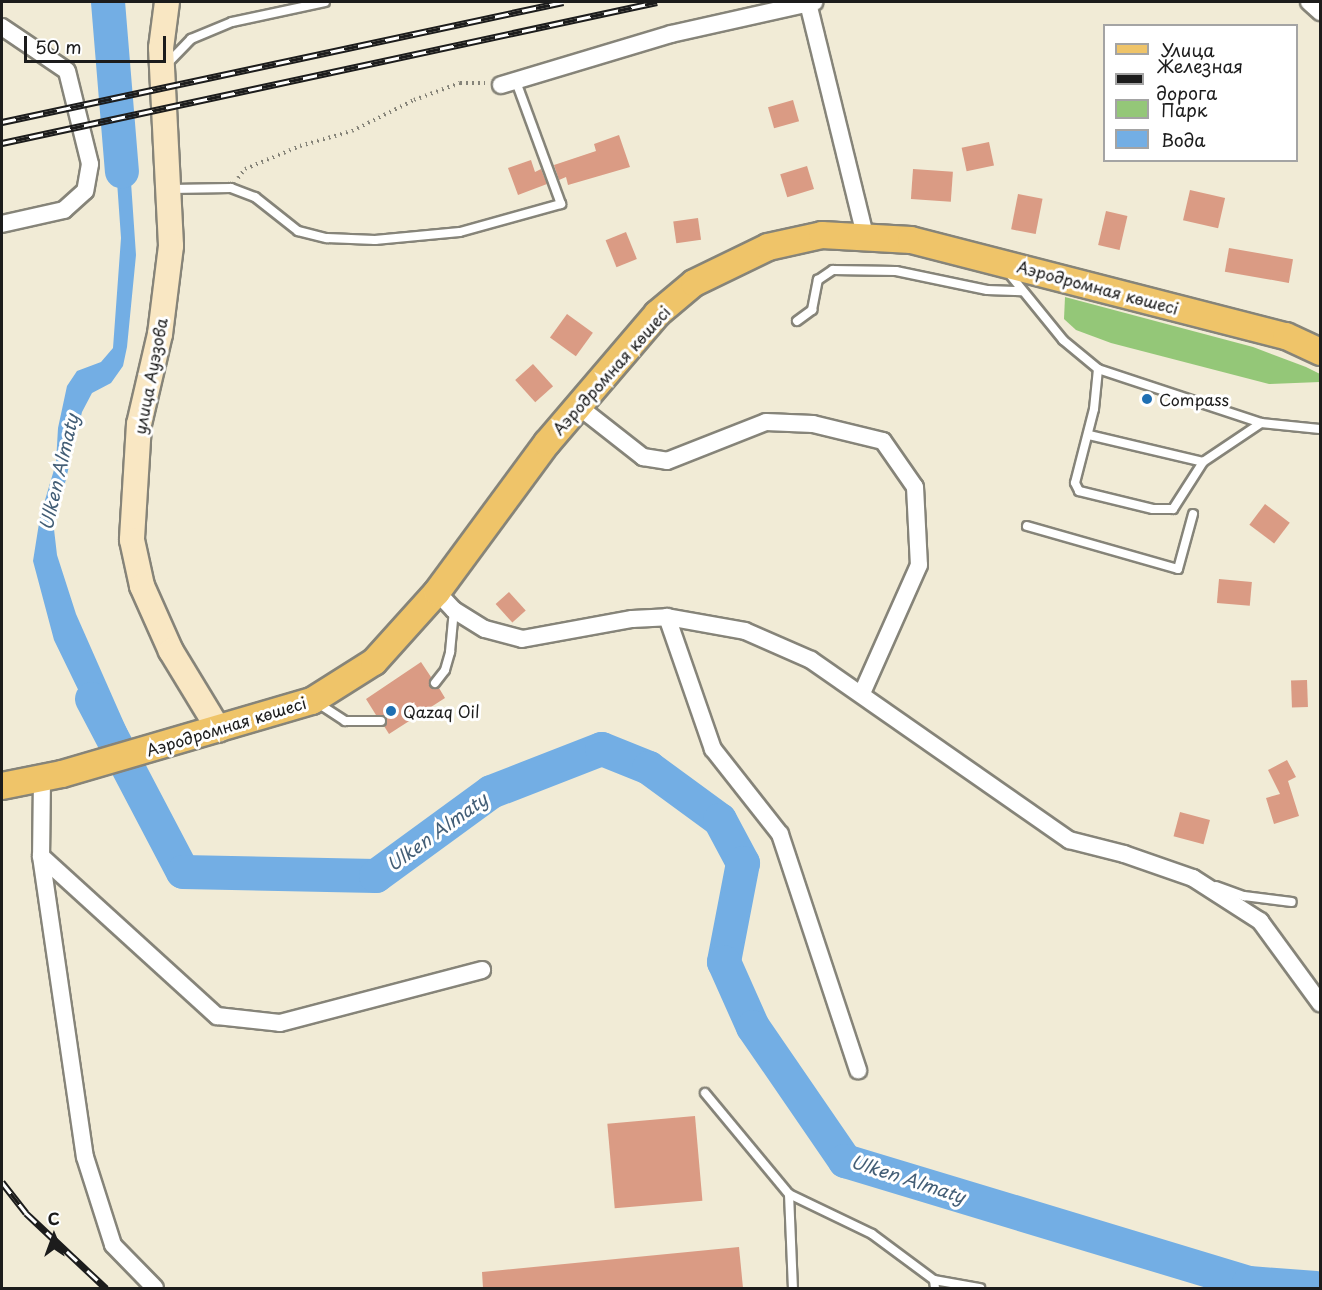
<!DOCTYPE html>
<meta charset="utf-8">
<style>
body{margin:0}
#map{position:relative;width:1322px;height:1290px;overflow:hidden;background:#f1ebd6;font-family:"Playpen Sans",sans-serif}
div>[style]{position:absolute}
.green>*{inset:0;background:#94c778}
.water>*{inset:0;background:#73aee4}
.river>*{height:34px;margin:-17px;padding:0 17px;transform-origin:17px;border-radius:17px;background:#73aee4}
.building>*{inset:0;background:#da9b84;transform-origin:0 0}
.path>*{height:4px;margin-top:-2px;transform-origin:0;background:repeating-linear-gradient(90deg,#868479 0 1.5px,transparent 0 6px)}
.roads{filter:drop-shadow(2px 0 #868479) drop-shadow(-2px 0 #868479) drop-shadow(0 2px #868479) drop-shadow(0 -2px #868479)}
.service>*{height:8px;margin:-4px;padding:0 4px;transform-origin:4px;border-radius:4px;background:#fff}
.minor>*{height:16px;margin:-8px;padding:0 8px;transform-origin:8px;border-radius:8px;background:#fff}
.secondary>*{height:24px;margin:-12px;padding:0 12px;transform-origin:12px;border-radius:12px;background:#f9e7c3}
.primary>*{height:26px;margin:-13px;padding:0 13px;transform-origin:13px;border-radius:13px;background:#efc469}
.rail>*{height:7px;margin-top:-3.5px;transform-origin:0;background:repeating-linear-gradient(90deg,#fff 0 14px,#1c1c1c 0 28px);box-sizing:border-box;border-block:2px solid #1c1c1c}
.dots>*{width:16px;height:16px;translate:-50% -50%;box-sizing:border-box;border:3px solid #fff;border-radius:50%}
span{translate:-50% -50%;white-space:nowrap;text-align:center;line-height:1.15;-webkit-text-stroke:6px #fff;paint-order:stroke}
.street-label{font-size:16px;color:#1c1c1c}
.poi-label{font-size:16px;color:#1c1c1c}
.left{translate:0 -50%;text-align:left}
.water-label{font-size:18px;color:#435e76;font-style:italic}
.frame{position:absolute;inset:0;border:3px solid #1c1c1c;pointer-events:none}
.legend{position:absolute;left:1103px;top:24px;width:195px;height:138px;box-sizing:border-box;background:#fff;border:2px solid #a4a4a4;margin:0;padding:8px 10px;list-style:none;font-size:18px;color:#1c1c1c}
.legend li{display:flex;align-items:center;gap:12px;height:30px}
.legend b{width:30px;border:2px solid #a4a4a4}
.north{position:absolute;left:24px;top:1206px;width:60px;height:60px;-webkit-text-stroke:4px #fff;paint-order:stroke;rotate:359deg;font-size:16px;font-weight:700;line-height:24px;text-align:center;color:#1c1c1c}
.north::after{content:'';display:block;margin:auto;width:21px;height:27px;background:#1c1c1c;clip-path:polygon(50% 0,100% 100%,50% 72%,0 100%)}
.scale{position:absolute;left:24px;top:36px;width:142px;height:27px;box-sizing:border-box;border:3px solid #1c1c1c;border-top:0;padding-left:8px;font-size:18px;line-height:21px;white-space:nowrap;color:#1c1c1c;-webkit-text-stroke:4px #fff;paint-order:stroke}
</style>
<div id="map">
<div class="green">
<div style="clip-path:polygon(1065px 297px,1253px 347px,1306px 367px,1320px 374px,1320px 382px,1269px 384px,1111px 343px,1076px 330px,1064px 319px)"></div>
</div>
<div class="water">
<div style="clip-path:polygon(127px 124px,136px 255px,127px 347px,123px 366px,111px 383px,92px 393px,82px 412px,65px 483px,52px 512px,57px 555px,76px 614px,128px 732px,104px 743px,54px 640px,33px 561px,40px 517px,56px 463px,58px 428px,67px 386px,77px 371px,101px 362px,113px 348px,121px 238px,113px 125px)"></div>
</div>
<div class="river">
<div style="left:108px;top:2px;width:170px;rotate:85.3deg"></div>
<div style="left:92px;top:699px;width:195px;rotate:62.3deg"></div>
<div style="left:183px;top:872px;width:193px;rotate:1.2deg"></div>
<div style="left:376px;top:876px;width:142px;rotate:-36.1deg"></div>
<div style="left:491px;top:792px;width:119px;rotate:-21.2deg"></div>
<div style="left:602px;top:749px;width:51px;rotate:22deg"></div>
<div style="left:649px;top:768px;width:88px;rotate:36.2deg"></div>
<div style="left:720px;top:820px;width:49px;rotate:61.9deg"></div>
<div style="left:743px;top:863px;width:101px;rotate:100.9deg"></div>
<div style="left:724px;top:962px;width:71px;rotate:66deg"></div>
<div style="left:753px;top:1027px;width:163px;rotate:55.5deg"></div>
<div style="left:845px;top:1161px;width:422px;rotate:16.8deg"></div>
<div style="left:1249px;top:1283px;width:67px;rotate:4.3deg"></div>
</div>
<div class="building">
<div style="left:793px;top:100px;width:22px;height:26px;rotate:74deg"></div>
<div style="clip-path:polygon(619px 135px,630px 167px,568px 185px,566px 177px,559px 180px,554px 165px,596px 151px,594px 144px)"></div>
<div style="left:989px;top:142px;width:24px;height:28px;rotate:78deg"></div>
<div style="clip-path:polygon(531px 160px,535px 172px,541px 169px,547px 184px,518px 195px,508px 168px)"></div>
<div style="left:807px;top:166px;width:24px;height:28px;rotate:73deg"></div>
<div style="left:913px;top:169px;width:40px;height:30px;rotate:4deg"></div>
<div style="left:1190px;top:190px;width:36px;height:31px;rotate:13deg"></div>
<div style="left:1018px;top:194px;width:25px;height:36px;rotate:11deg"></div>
<div style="left:1106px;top:211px;width:22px;height:35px;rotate:13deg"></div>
<div style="left:698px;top:218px;width:22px;height:25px;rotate:82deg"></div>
<div style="left:626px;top:232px;width:29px;height:22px;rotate:68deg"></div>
<div style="left:1229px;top:248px;width:65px;height:24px;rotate:10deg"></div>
<div style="left:567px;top:314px;width:32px;height:29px;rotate:36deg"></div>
<div style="left:533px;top:364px;width:30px;height:24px;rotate:48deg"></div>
<div style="left:1265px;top:504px;width:31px;height:26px;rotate:37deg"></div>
<div style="left:1219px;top:579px;width:33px;height:24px;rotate:5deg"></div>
<div style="left:509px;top:592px;width:25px;height:18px;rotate:48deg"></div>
<div style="clip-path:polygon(421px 662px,431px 677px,429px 686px,439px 688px,445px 698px,389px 734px,384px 726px,386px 717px,376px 715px,366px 699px)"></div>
<div style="left:1307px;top:680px;width:27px;height:16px;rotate:88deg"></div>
<div style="clip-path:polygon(1287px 760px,1296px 777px,1288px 781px,1299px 816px,1274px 824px,1266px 798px,1280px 794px,1268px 770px)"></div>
<div style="left:1180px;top:812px;width:31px;height:25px;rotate:15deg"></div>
<div style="left:695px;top:1116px;width:85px;height:88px;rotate:85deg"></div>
<div style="clip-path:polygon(739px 1247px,743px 1288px,483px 1288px,482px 1272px)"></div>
</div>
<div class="path">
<div style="left:238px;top:178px;width:11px;rotate:-52deg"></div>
<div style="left:245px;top:169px;width:60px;rotate:-22.7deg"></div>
<div style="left:300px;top:146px;width:54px;rotate:-16.1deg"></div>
<div style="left:352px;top:131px;width:69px;rotate:-26.6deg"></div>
<div style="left:414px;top:100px;width:49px;rotate:-20.3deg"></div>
<div style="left:460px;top:83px;width:25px"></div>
</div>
<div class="roads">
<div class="service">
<div style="left:166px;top:65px;width:36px;rotate:-46deg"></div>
<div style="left:191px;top:39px;width:44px;rotate:-22.5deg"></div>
<div style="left:232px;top:22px;width:95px;rotate:-12.1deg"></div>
<div style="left:171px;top:189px;width:60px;rotate:-1deg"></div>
<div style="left:231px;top:188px;width:26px;rotate:21deg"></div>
<div style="left:255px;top:197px;width:55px;rotate:38.3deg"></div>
<div style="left:298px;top:231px;width:30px;rotate:14deg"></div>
<div style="left:327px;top:238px;width:48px;rotate:2.4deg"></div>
<div style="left:375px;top:240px;width:85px;rotate:-5.4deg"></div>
<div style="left:460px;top:232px;width:105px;rotate:-15.5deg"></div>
<div style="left:561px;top:204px;width:130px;rotate:-110.2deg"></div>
<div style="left:1007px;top:271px;width:89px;rotate:50.9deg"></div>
<div style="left:1063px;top:340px;width:45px;rotate:39.6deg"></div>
<div style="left:1098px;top:369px;width:172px;rotate:18.3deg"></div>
<div style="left:1261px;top:423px;width:59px;rotate:5.8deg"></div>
<div style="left:797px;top:321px;width:19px;rotate:-36deg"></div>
<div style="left:812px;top:310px;width:31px;rotate:-79deg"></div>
<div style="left:818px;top:280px;width:18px;rotate:-34deg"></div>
<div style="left:833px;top:270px;width:63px;rotate:0.9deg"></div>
<div style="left:896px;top:271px;width:93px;rotate:11.8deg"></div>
<div style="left:987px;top:290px;width:35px;rotate:2deg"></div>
<div style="left:1098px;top:369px;width:40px;rotate:95.7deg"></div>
<div style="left:1094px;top:409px;width:76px;rotate:104.4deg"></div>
<div style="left:1075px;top:483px;width:9px;rotate:63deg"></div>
<div style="left:1079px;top:491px;width:76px;rotate:13.7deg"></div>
<div style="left:1153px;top:509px;width:20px"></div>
<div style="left:1173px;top:509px;width:56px;rotate:-57.4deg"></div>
<div style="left:1203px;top:462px;width:70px;rotate:-33.9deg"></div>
<div style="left:1089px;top:435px;width:117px;rotate:13.3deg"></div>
<div style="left:1027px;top:526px;width:157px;rotate:15.9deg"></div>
<div style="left:1178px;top:569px;width:57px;rotate:-74.7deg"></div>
<div style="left:435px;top:683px;width:16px;rotate:-52deg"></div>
<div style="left:445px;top:670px;width:19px;rotate:-74deg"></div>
<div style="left:450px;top:652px;width:42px;rotate:-84.6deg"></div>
<div style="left:316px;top:702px;width:35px;rotate:33deg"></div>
<div style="left:345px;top:721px;width:36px"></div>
<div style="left:1216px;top:886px;width:30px;rotate:20deg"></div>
<div style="left:1244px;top:896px;width:48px;rotate:7.1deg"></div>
<div style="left:705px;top:1093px;width:131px;rotate:50.3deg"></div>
<div style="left:789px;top:1194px;width:92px;rotate:25.7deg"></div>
<div style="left:872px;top:1234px;width:77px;rotate:36.6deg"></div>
<div style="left:934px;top:1280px;width:8px;rotate:83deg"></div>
<div style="left:789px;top:1194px;width:94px;rotate:87.6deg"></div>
<div style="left:934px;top:1280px;width:47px;rotate:9.9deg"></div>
</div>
<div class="minor">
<div style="left:1309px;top:2px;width:15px;rotate:42deg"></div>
<div style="left:808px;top:3px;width:239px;rotate:76.2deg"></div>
<div style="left:2px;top:27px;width:78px;rotate:34.1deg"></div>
<div style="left:67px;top:71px;width:96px;rotate:76.1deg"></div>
<div style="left:90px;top:164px;width:27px;rotate:100deg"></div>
<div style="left:85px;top:191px;width:28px;rotate:138deg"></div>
<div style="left:64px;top:210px;width:64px;rotate:167.3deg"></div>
<div style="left:501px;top:85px;width:177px;rotate:-16.7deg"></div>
<div style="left:671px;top:34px;width:147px;rotate:-12.6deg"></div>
<div style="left:578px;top:406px;width:83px;rotate:38.1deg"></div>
<div style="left:643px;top:457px;width:24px;rotate:9deg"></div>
<div style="left:667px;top:461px;width:106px;rotate:-21.5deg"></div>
<div style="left:766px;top:422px;width:47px;rotate:2.4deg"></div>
<div style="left:813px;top:424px;width:72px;rotate:13.7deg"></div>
<div style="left:883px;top:441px;width:56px;rotate:55.2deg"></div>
<div style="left:915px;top:487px;width:78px;rotate:87.1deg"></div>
<div style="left:919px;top:565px;width:140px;rotate:114deg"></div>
<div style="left:437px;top:592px;width:25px;rotate:47deg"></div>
<div style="left:454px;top:610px;width:36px;rotate:32deg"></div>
<div style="left:485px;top:629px;width:38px;rotate:15deg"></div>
<div style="left:522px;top:639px;width:112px;rotate:-10.3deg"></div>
<div style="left:632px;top:619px;width:35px;rotate:-3deg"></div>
<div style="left:667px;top:617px;width:79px;rotate:10.2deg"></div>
<div style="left:745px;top:631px;width:72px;rotate:23.7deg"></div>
<div style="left:811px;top:660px;width:315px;rotate:34.9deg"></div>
<div style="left:1069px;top:840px;width:57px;rotate:14.3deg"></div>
<div style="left:1124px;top:854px;width:73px;rotate:19.2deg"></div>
<div style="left:1193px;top:878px;width:80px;rotate:32.7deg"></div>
<div style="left:1260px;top:921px;width:102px;rotate:53.8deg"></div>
<div style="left:667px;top:617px;width:140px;rotate:70.8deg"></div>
<div style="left:713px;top:749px;width:108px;rotate:51.8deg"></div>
<div style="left:780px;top:834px;width:249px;rotate:71.7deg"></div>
<div style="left:42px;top:778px;width:78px;rotate:90.7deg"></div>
<div style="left:41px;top:856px;width:304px;rotate:81.7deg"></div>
<div style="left:85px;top:1157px;width:92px;rotate:72.3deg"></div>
<div style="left:113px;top:1245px;width:60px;rotate:45.7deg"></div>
<div style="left:41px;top:856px;width:238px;rotate:42.3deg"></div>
<div style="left:217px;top:1016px;width:63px;rotate:6.3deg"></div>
<div style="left:280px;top:1023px;width:209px;rotate:-14.7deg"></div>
</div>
<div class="secondary">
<div style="left:167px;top:2px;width:46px;rotate:97.4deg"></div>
<div style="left:161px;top:48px;width:198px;rotate:87.1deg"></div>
<div style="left:171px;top:246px;width:89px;rotate:97.1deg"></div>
<div style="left:160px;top:334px;width:92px;rotate:103.1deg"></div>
<div style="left:139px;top:424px;width:116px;rotate:93.5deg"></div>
<div style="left:132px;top:540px;width:47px;rotate:77.7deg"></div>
<div style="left:142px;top:586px;width:71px;rotate:66deg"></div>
<div style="left:171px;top:651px;width:92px;rotate:58.7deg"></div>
</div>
<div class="primary">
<div style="left:2px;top:786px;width:61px;rotate:-11.3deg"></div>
<div style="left:62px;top:774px;width:260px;rotate:-16.3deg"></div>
<div style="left:312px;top:701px;width:73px;rotate:-32.2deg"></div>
<div style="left:374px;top:662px;width:94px;rotate:-48deg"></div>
<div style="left:437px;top:592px;width:185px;rotate:-53.6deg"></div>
<div style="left:547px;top:443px;width:170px;rotate:-49.5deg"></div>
<div style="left:657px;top:314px;width:48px;rotate:-40deg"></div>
<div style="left:694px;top:283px;width:82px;rotate:-25.9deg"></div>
<div style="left:768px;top:247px;width:55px;rotate:-12.5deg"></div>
<div style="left:822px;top:235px;width:89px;rotate:3.2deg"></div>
<div style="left:911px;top:240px;width:387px;rotate:14.4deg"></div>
<div style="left:1286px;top:336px;width:38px;rotate:25deg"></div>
</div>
</div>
<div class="rail">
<div style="left:2px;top:122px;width:574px;rotate:-12.07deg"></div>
<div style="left:2px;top:143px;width:670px;rotate:-12.15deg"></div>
<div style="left:2px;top:1182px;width:39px;rotate:52deg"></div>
<div style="left:26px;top:1213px;width:110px;rotate:43.2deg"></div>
</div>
<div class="dots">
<div style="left:1147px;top:399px;background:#1f6fb2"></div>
<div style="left:391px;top:711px;background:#1f6fb2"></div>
</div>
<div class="street-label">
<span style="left:1098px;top:287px;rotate:15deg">Аэродромная көшесі</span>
<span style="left:611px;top:370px;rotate:-48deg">Аэродромная көшесі</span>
<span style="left:150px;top:376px;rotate:-79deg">улица Ауэзова</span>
<span style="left:226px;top:726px;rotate:-17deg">Аэродромная көшесі</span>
</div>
<div class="poi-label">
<span class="left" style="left:1159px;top:399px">Compass</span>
<span class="left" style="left:403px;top:711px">Qazaq Oil</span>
</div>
<div class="water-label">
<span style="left:59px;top:472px;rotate:-77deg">Ulken Almaty</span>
<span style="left:437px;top:832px;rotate:-36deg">Ulken Almaty</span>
<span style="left:908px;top:1179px;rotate:18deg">Ulken Almaty</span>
</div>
<div class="frame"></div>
<ul class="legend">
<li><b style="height:8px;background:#efc469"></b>Улица</li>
<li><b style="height:8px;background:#1c1c1c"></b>Железная дорога</li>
<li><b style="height:16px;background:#94c778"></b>Парк</li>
<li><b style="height:16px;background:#73aee4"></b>Вода</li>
</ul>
<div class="north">С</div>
<div class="scale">50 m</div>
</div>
